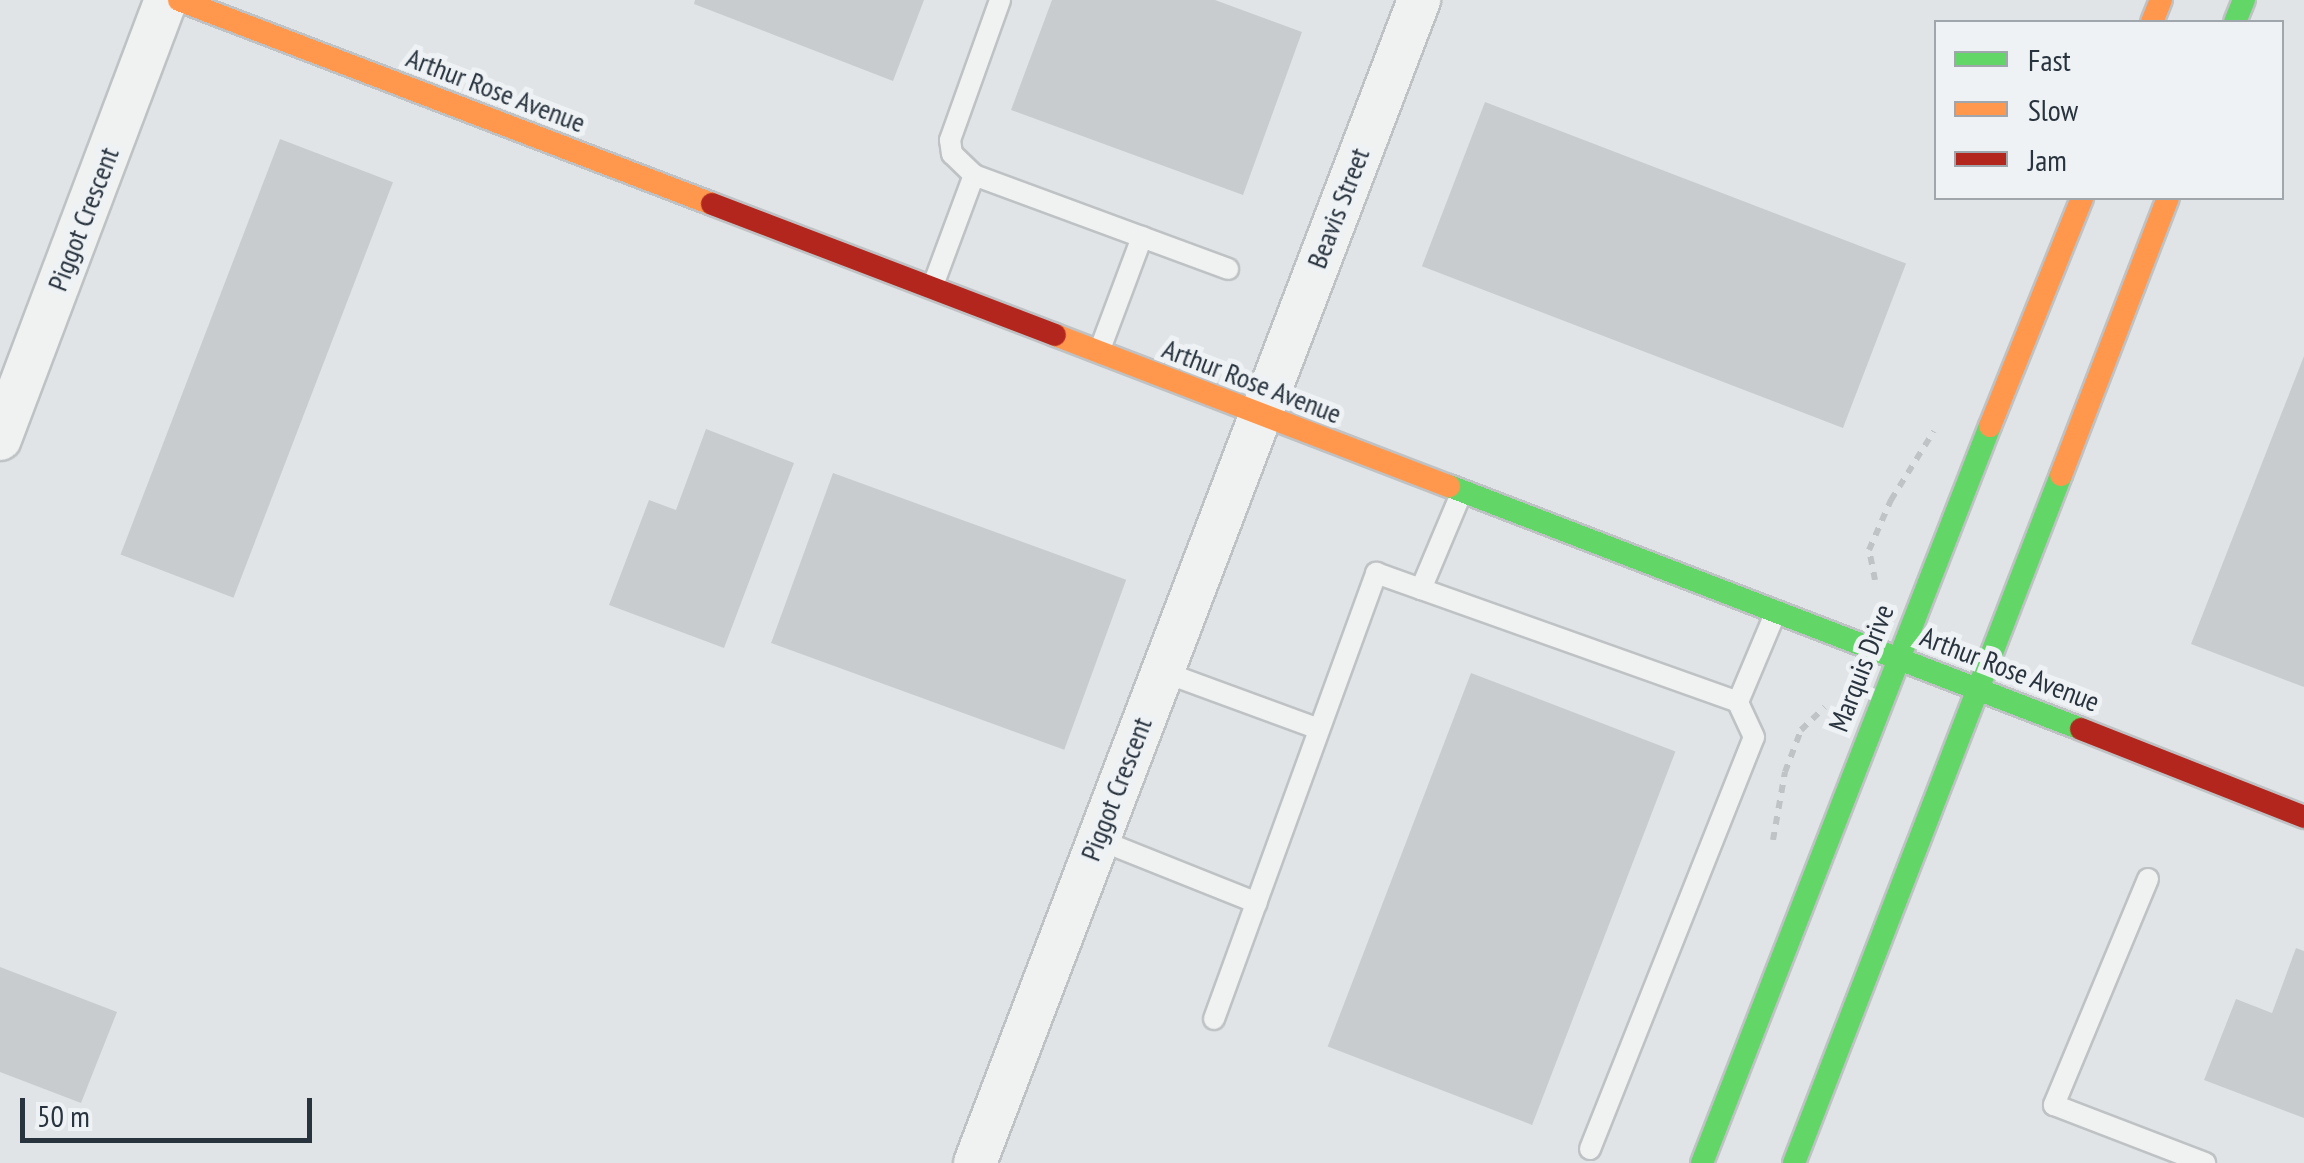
<!DOCTYPE html>
<html>
<head>
<meta charset="utf-8">
<style>
  body { margin:0 }
  #map { position:relative; width:2304px; height:1163px; overflow:hidden; background:#e1e4e6; font-family:"PT Sans Narrow",sans-serif }
  div>[style] { position:absolute }
  [style*='--x'] { left:calc(var(--x)*1px); top:calc(var(--y)*1px); width:calc(var(--w)*1px); rotate:calc(var(--a)*1deg) }
  .building>* { inset:0; background:#c9ccce; transform-origin:0 0 }
  .path>* { height:6px; margin-top:-3px; transform-origin:0; background:repeating-linear-gradient(90deg,#bfc3c6 0 8px,transparent 0 16px) }
  .roads { filter:drop-shadow(2px 0 #bfc2c4) drop-shadow(-2px 0 #bfc2c4) drop-shadow(0 2px #bfc2c4) drop-shadow(0 -2px #bfc2c4) }
  .lane>* { height:20px; margin:-10px; padding:0 10px; transform-origin:10px; border-radius:10px; background:#f0f2f2 }
  .street>* { height:42px; margin:-21px; padding:0 21px; transform-origin:21px; border-radius:21px; background:#f0f2f2 }
  .fast>* { height:22px; margin:-11px; padding:0 11px; transform-origin:11px; border-radius:11px; background:#63d668 }
  .slow>* { height:22px; margin:-11px; padding:0 11px; transform-origin:11px; border-radius:11px; background:#ff974d }
  .jam>* { height:22px; margin:-11px; padding:0 11px; transform-origin:11px; border-radius:11px; background:#b3261e }
  span { translate:-50% -50%; white-space:nowrap; text-align:center; line-height:1.15; -webkit-text-stroke:10px #eef2f5; paint-order:stroke }
  .street-label { font-size:28px; color:#28333e }
  .legend { position:absolute; left:1934px; top:20px; width:350px; height:180px; box-sizing:border-box; background:#eef2f5; border:2px solid #9fa6ac; margin:0; padding:12px 18px; list-style:none; font-size:30px; color:#28333e }
  .legend li { display:flex; align-items:center; gap:20px; height:50px }
  .legend b { width:50px; border:2px solid #9fa6ac }
  .scale { position:absolute; left:20px; top:1098px; width:292px; height:45px; box-sizing:border-box; border:5px solid #28333e; border-top:0; padding-left:12px; font-size:30px; line-height:35px; white-space:nowrap; color:#28333e; -webkit-text-stroke:8px #eef2f5; paint-order:stroke }
</style>
</head>
<body>
<div id="map">
  <div class="building">
    <div style="clip-path:polygon(695px 0,924px 0,893px 81px,694px 4px)"></div>
    <div style="clip-path:polygon(1052px 0,1215px 0,1302px 32px,1243px 195px,1011px 110px)"></div>
    <div style="left:1485px;top:102px;width:451px;height:176px;rotate:21deg"></div>
    <div style="left:280px;top:139px;width:121px;height:445px;rotate:21deg"></div>
    <div style="clip-path:polygon(2304px 356px,2304px 687px,2191px 644px)"></div>
    <div style="clip-path:polygon(706px 429px,794px 463px,724px 648px,609px 605px,649px 500px,676px 510px)"></div>
    <div style="left:833px;top:473px;width:312px;height:181px;rotate:20deg"></div>
    <div style="left:1471px;top:673px;width:219px;height:400px;rotate:21deg"></div>
    <div style="clip-path:polygon(2296px 948px,2304px 951px,2304px 1118px,2204px 1080px,2236px 999px,2272px 1013px)"></div>
    <div style="clip-path:polygon(0 967px,117px 1012px,81px 1103px,0 1072px)"></div>
  </div>
  <div class="path">
    <div style="--x:1875;--y:580;--w:31;--a:-101"></div>
    <div style="--x:1869;--y:550;--w:55;--a:-66.3"></div>
    <div style="--x:1891;--y:500;--w:81;--a:-58.1"></div>
    <div style="--x:1773;--y:840;--w:69;--a:-80"></div>
    <div style="--x:1785;--y:772;--w:45;--a:-69.1"></div>
    <div style="--x:1801;--y:730;--w:33;--a:-44"></div>
  </div>
  <div class="roads">
    <div class="lane">
      <div style="--x:974;--y:175;--w:30;--a:-136"></div>
      <div style="--x:952;--y:154;--w:14;--a:-98"></div>
      <div style="--x:950;--y:140;--w:149;--a:-70.3"></div>
      <div style="--x:932;--y:288;--w:121;--a:-69.6"></div>
      <div style="--x:974;--y:175;--w:271;--a:20.3"></div>
      <div style="--x:1099;--y:352;--w:123;--a:-69.5"></div>
      <div style="--x:1421;--y:589;--w:337;--a:19.6"></div>
      <div style="--x:1161;--y:671;--w:168;--a:20.2"></div>
      <div style="--x:1097;--y:839;--w:172;--a:21.8"></div>
      <div style="--x:2148;--y:879;--w:245;--a:112.6"></div>
      <div style="--x:2054;--y:1105;--w:162;--a:21"></div>
      <div style="--x:1214;--y:1019;--w:475;--a:-70"></div>
      <div style="--x:1376;--y:573;--w:48;--a:19.6"></div>
      <div style="--x:1421;--y:589;--w:103;--a:-67.2"></div>
      <div style="--x:1590;--y:1149;--w:443;--a:-68.3"></div>
      <div style="--x:1754;--y:737;--w:38;--a:-115"></div>
      <div style="--x:1738;--y:702;--w:95;--a:-67.2"></div>
    </div>
    <div class="street">
      <div style="--x:0;--y:439;--w:469;--a:-69.3"></div>
      <div style="--x:975;--y:1163;--w:1245;--a:-69.1"></div>
    </div>
    <div class="fast">
      <div style="--x:2235;--y:22;--w:24;--a:-68"></div>
      <div style="--x:1449;--y:486;--w:677;--a:21.03"></div>
      <div style="--x:1702;--y:1163;--w:791;--a:-68.66"></div>
      <div style="--x:1794;--y:1163;--w:738;--a:-68.79"></div>
    </div>
    <div class="slow">
      <div style="--x:179;--y:0;--w:571;--a:20.94"></div>
      <div style="--x:2152;--y:22;--w:24;--a:-68"></div>
      <div style="--x:1055;--y:335;--w:422;--a:21"></div>
      <div style="--x:1990;--y:426;--w:246;--a:-68"></div>
      <div style="--x:2061;--y:475;--w:297;--a:-68.9"></div>
    </div>
    <div class="jam">
      <div style="--x:712;--y:204;--w:367;--a:20.9"></div>
      <div style="--x:2081;--y:729;--w:240;--a:21.5"></div>
    </div>
  </div>
  <div class="street-label">
    <span style="left:496px;top:90px;rotate:21deg">Arthur Rose Avenue</span>
    <span style="left:1338px;top:208px;rotate:-69deg">Beavis Street</span>
    <span style="left:83px;top:219px;rotate:-69deg">Piggot Crescent</span>
    <span style="left:1252px;top:381px;rotate:21deg">Arthur Rose Avenue</span>
    <span style="left:1861px;top:668px;rotate:-69deg">Marquis Drive</span>
    <span style="left:2010px;top:669px;rotate:21deg">Arthur Rose Avenue</span>
    <span style="left:1116px;top:789px;rotate:-69deg">Piggot Crescent</span>
  </div>
  <ul class="legend">
  <li><b style="height:12px;background:#63d668"></b>Fast</li>
  <li><b style="height:12px;background:#ff974d"></b>Slow</li>
  <li><b style="height:12px;background:#b3261e"></b>Jam</li>
  </ul>
  <div class="scale">50 m</div>
</div>
</body>
</html>
